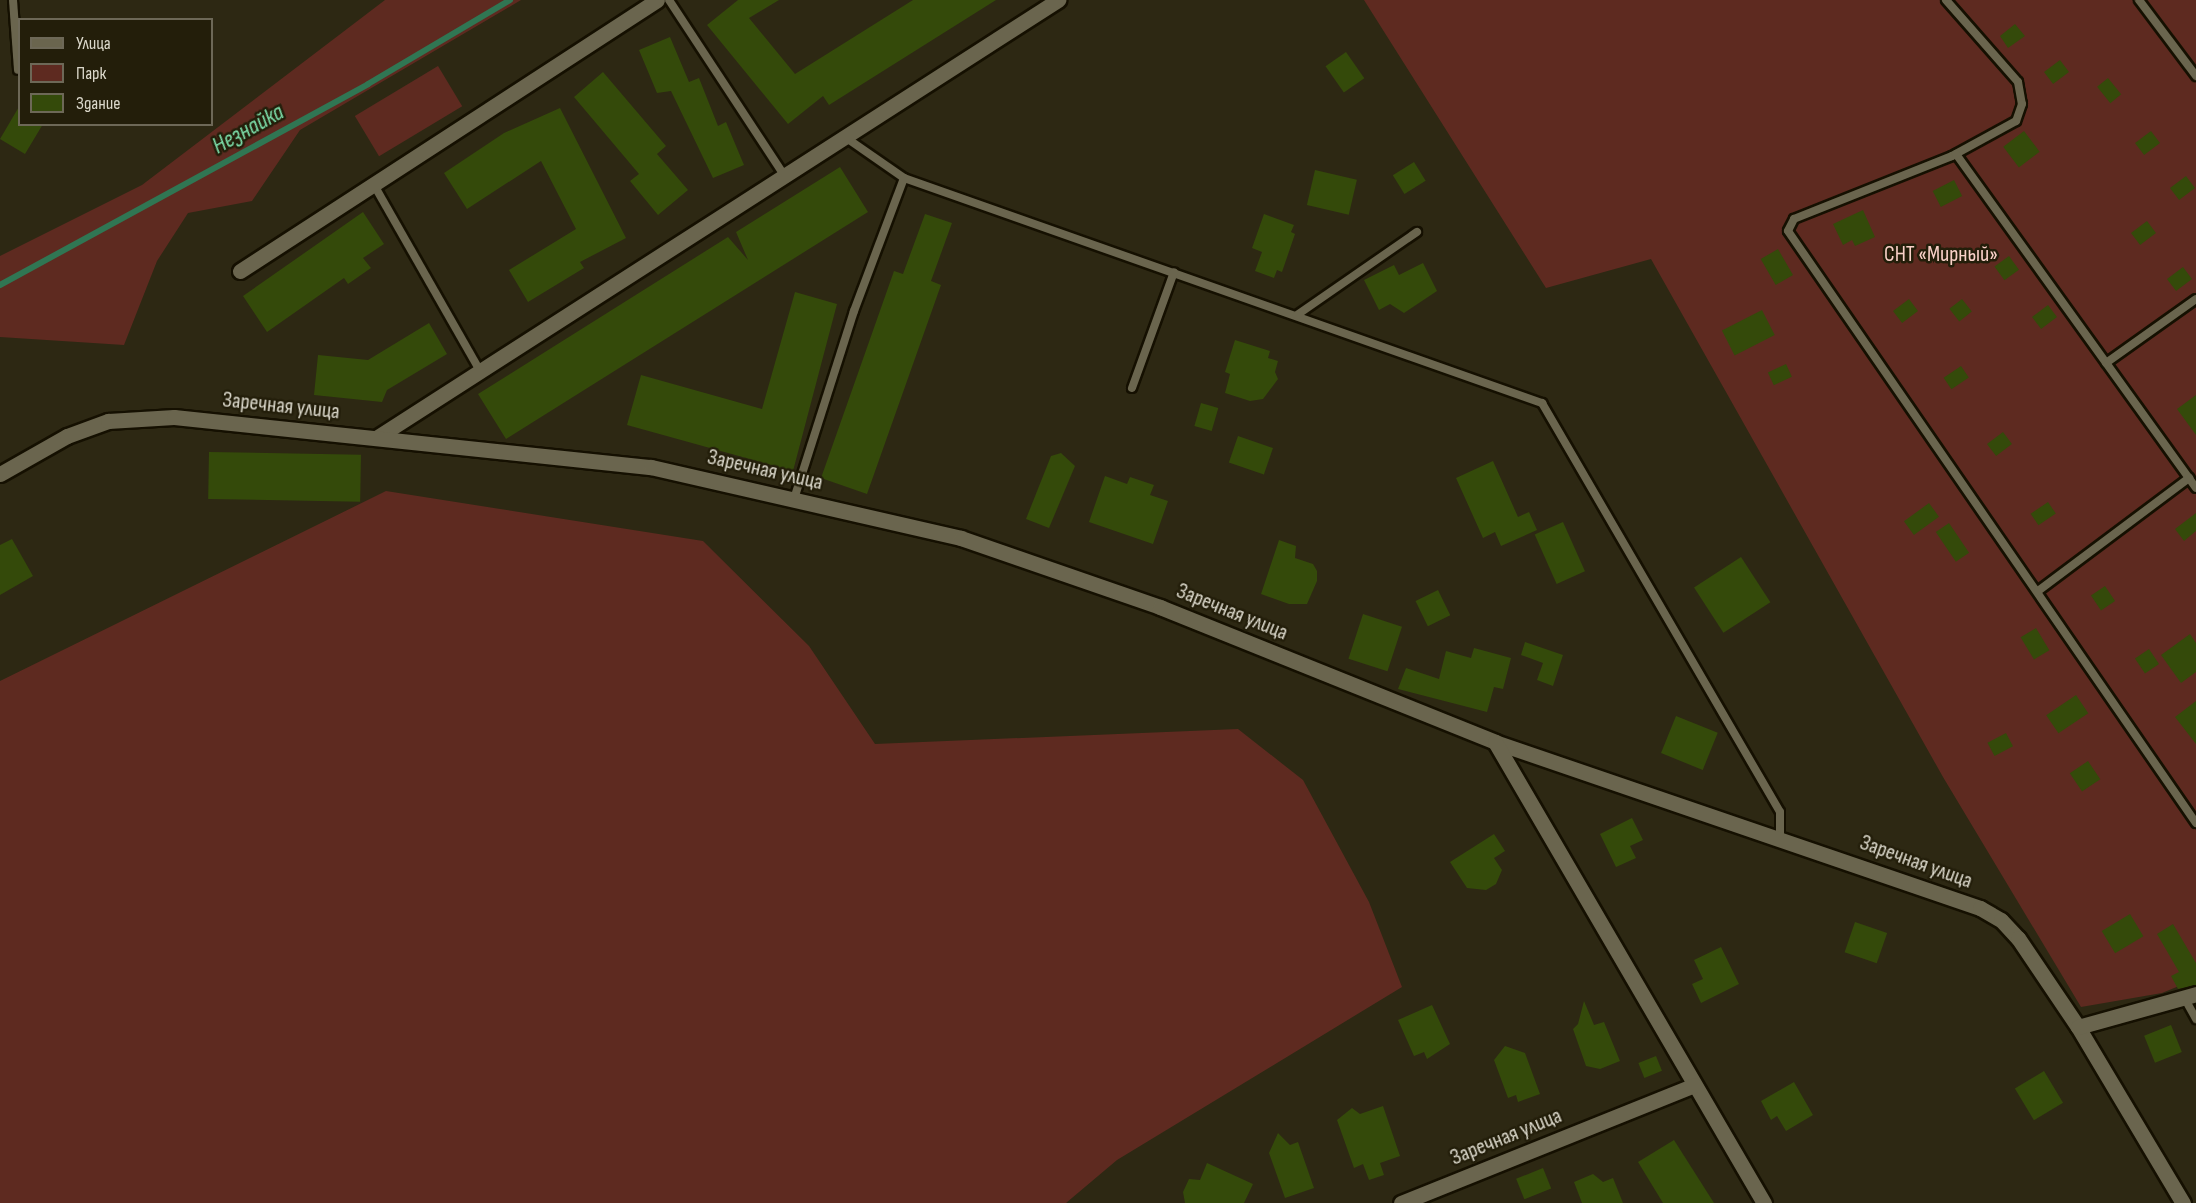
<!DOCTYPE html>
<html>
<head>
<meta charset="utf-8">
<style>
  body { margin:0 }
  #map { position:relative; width:2196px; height:1203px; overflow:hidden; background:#2d2813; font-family:"Sofia Sans Condensed",sans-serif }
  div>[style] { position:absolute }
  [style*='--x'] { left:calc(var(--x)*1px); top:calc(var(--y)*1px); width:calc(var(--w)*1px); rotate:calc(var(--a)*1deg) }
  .green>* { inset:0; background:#5e2a20; transform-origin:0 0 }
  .stream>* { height:6px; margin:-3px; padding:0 3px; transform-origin:3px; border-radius:3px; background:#307653 }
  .building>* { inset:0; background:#344a0a; transform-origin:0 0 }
  .roads { filter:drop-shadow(2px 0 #151001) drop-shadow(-2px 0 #151001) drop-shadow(0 2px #151001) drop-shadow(0 -2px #151001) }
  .service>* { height:8px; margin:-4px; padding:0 4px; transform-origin:4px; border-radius:4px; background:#6a654e }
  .minor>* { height:15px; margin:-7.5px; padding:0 7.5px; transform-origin:7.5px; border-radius:7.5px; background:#6a654e }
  span { translate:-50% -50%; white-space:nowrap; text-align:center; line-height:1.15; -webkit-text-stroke:5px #231e0a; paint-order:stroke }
  .park-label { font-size:22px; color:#fad1c8 }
  .street-label { font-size:22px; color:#dbd8cb }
  .water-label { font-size:24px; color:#7ee1ac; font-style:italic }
  .legend { position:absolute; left:18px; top:18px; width:195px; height:108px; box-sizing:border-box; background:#231e0a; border:2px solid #6d6857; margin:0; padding:8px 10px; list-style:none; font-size:18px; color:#dbd8cb }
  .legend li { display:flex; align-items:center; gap:12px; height:30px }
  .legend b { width:30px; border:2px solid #6d6857 }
</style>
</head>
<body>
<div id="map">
  <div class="green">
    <div style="clip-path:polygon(385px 0,521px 0,300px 130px,252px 201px,188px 213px,157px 261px,124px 345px,0 337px,0 256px,142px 185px)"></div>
    <div style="clip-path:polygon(1364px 0,2196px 0,2196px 979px,2162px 993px,2081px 1007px,1943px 777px,1651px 259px,1546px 288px)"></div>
    <div style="left:438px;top:66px;width:47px;height:97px;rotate:59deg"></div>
    <div style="clip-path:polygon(386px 491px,703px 541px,809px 646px,875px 744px,1238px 729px,1303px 780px,1369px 902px,1402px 987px,1117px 1160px,1066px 1203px,0 1203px,0 681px)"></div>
  </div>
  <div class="stream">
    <div style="--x:0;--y:285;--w:419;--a:-28.6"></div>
    <div style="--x:368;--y:84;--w:165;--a:-30.6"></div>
  </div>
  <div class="building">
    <div style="clip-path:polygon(738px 0,779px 0,749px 18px,795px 74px,913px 0,996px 0,829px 105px,823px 96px,788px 124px,707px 25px)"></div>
    <div style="clip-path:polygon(2015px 24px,2025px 36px,2008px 48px,2000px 36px)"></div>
    <div style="clip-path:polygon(670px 37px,689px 82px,699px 78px,718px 126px,726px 122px,744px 165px,713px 178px,671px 91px,657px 93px,639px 50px)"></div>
    <div style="left:1346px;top:52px;width:32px;height:25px;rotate:55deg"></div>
    <div style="left:2060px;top:60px;width:15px;height:20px;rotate:53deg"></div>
    <div style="clip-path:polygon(603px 72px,666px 146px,657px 154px,688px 190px,658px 215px,630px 181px,639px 174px,574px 97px)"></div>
    <div style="left:2108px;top:78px;width:21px;height:14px;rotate:51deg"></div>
    <div style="clip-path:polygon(20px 105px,20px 124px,43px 124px,25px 154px,0 139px)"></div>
    <div style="clip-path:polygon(560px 108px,626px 238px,580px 262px,584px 268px,528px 302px,509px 270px,576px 229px,541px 161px,467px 209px,444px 173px,504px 133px)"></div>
    <div style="left:2024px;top:131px;width:26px;height:26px;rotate:53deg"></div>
    <div style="left:2151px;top:131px;width:15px;height:20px;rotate:53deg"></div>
    <div style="left:1414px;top:162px;width:22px;height:25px;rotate:58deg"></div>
    <div style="clip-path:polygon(840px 167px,868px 212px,506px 439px,478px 394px,728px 237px,748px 260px,736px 232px)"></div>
    <div style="left:1315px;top:170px;width:43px;height:36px;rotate:13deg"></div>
    <div style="left:2186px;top:176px;width:15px;height:20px;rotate:53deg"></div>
    <div style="left:1954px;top:180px;width:18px;height:24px;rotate:63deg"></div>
    <div style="clip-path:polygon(1863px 210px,1875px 237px,1855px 246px,1852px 240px,1843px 245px,1833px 224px)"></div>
    <div style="clip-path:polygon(363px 212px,384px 244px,363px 258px,371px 268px,348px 284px,344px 278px,267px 332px,243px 296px)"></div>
    <div style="clip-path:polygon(925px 214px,952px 223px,931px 281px,941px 285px,867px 494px,821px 478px,894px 271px,903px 274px)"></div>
    <div style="clip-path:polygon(1264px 214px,1294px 225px,1291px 232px,1295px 234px,1282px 272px,1277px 270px,1274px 278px,1255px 271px,1262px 252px,1252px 248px)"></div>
    <div style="left:2147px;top:221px;width:15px;height:20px;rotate:53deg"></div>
    <div style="left:1778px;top:249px;width:30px;height:20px;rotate:60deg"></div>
    <div style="left:2009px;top:256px;width:17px;height:18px;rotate:54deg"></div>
    <div style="clip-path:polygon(1423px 263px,1437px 291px,1404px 313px,1390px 304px,1379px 310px,1364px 280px,1394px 265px,1399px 275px)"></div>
    <div style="left:2183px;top:267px;width:15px;height:20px;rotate:53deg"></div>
    <div style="clip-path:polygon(795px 292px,837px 304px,793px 471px,627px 425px,641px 375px,762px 409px)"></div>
    <div style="left:1909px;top:299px;width:15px;height:20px;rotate:53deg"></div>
    <div style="left:1962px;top:299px;width:16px;height:16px;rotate:52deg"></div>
    <div style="left:2048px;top:305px;width:15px;height:20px;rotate:53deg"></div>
    <div style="left:1762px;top:310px;width:28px;height:45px;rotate:63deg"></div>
    <div style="clip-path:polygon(429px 323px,447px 354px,387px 390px,382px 402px,314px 395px,318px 355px,368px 360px)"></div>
    <div style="clip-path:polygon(1235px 340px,1270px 351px,1268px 358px,1278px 361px,1275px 372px,1278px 379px,1263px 399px,1250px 401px,1225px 393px,1230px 374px,1225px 372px)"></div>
    <div style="left:1786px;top:364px;width:14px;height:20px;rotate:65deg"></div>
    <div style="left:1961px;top:366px;width:14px;height:21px;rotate:56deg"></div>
    <div style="clip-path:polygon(2196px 395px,2196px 435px,2177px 409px)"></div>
    <div style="left:1201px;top:403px;width:18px;height:24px;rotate:16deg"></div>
    <div style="left:2003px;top:432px;width:15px;height:20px;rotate:53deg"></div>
    <div style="left:1238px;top:436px;width:37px;height:28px;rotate:19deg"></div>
    <div style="left:209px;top:452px;width:152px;height:47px;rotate:1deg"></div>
    <div style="clip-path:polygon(1061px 453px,1075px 466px,1049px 528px,1026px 519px,1051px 456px)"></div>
    <div style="clip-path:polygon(1493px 461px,1518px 517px,1529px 512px,1537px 530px,1501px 546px,1495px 532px,1483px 538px,1456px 478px)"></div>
    <div style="clip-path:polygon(1105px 476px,1127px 484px,1130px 477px,1154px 485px,1150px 495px,1168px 501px,1153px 544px,1089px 522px)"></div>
    <div style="left:2048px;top:502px;width:14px;height:21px;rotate:56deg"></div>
    <div style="left:1929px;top:503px;width:17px;height:31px;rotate:54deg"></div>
    <div style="clip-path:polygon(2196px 513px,2196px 531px,2184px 541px,2175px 529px)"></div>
    <div style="left:1563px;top:522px;width:54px;height:31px;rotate:66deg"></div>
    <div style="left:1949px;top:523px;width:36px;height:16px;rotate:56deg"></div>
    <div style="clip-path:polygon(12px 539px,33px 576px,0 595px,0 545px)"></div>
    <div style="clip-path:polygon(1279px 540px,1296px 546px,1295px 558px,1313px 564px,1317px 571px,1317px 581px,1307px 604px,1289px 604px,1261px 594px)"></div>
    <div style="left:1741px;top:557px;width:54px;height:56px;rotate:57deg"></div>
    <div style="left:2105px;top:586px;width:18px;height:17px;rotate:56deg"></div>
    <div style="left:1438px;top:590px;width:28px;height:25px;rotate:64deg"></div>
    <div style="left:1363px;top:614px;width:41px;height:47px;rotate:18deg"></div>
    <div style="left:2036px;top:628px;width:26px;height:18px;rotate:59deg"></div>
    <div style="clip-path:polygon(2190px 634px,2196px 643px,2196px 672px,2181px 683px,2161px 655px)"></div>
    <div style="clip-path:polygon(1525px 642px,1563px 655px,1553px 686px,1537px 680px,1543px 663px,1521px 655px)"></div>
    <div style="clip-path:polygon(1474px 648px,1511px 658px,1503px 689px,1494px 687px,1487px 712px,1398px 689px,1406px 668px,1439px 679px,1446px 651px,1471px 658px)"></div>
    <div style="left:2149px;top:649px;width:18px;height:17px;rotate:56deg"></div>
    <div style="left:2076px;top:695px;width:22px;height:36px;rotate:56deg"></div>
    <div style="clip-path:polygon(2196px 701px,2196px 744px,2175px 717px)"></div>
    <div style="left:1676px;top:716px;width:45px;height:40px;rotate:22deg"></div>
    <div style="left:2006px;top:733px;width:15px;height:21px;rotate:62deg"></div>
    <div style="left:2088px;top:761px;width:22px;height:22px;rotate:56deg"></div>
    <div style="clip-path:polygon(1632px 818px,1643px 840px,1630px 846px,1636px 858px,1616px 867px,1600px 834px)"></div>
    <div style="clip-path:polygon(1494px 834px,1505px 851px,1494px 858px,1502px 870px,1496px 884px,1486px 890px,1467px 888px,1450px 862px)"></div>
    <div style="left:2130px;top:914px;width:26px;height:33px;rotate:59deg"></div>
    <div style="left:1855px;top:922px;width:34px;height:32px;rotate:19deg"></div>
    <div style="clip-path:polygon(2173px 924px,2196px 963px,2196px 985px,2178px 989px,2171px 976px,2179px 972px,2157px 934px)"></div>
    <div style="clip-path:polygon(1721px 947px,1739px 984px,1701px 1003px,1692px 984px,1703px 979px,1694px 960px)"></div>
    <div style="clip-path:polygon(1584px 1001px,1594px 1025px,1604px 1022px,1620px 1061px,1600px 1069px,1586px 1066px,1573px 1029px,1578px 1024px)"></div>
    <div style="clip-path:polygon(1432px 1005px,1450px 1044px,1427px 1059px,1424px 1052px,1414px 1056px,1398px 1020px)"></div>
    <div style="left:2171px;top:1025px;width:29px;height:29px;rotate:68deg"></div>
    <div style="clip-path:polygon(1505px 1046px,1525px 1053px,1540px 1094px,1518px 1102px,1516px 1095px,1508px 1098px,1494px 1060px)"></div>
    <div style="left:1656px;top:1056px;width:16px;height:19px;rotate:68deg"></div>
    <div style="left:2044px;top:1071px;width:37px;height:34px;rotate:59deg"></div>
    <div style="clip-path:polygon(1794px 1082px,1813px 1115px,1786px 1131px,1777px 1116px,1771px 1120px,1761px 1101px)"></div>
    <div style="clip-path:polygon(1383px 1106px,1400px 1156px,1380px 1163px,1384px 1175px,1369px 1180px,1363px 1164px,1354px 1168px,1337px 1120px,1352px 1108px,1360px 1114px)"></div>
    <div style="clip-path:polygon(1278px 1133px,1290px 1145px,1298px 1142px,1314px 1188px,1285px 1198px,1269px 1153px)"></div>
    <div style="clip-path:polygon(1674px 1140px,1714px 1203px,1663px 1203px,1638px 1162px)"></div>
    <div style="clip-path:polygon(1207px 1163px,1253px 1184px,1244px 1203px,1185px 1203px,1183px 1192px,1189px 1179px,1200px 1180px)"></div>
    <div style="left:1543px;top:1168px;width:22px;height:29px;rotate:68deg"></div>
    <div style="clip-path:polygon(1593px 1174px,1603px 1182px,1613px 1178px,1623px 1203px,1582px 1203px,1574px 1182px)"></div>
  </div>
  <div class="roads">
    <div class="service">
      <div style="--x:13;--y:0;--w:70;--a:85.9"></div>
      <div style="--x:669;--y:0;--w:209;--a:56.7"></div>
      <div style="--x:1946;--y:0;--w:109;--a:48.7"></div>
      <div style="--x:2018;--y:82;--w:22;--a:80"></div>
      <div style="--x:2022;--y:104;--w:18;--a:109"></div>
      <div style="--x:2016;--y:121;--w:73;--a:151.3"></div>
      <div style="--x:1952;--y:156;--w:170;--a:158.3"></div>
      <div style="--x:1794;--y:219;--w:13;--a:117"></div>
      <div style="--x:1788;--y:231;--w:719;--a:55.43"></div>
      <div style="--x:2139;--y:0;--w:95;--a:53.1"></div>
      <div style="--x:845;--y:137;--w:72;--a:34.8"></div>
      <div style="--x:904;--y:178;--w:677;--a:19.43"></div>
      <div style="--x:1542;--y:403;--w:473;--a:59.8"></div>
      <div style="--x:1780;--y:812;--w:25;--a:90"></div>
      <div style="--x:1956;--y:154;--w:411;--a:54.3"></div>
      <div style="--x:374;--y:185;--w:212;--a:60.3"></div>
      <div style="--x:1297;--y:315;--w:146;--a:-34.7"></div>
      <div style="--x:2106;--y:363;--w:110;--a:-35.4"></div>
      <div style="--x:1132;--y:388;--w:123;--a:-70.1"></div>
      <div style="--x:794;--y:499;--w:197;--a:-72.3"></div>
      <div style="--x:854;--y:311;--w:142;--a:-69.4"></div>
      <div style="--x:2038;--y:591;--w:189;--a:-36.8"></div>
      <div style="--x:2185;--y:999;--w:23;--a:61"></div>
    </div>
    <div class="minor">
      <div style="--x:240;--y:271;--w:497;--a:-33"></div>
      <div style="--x:376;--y:438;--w:811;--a:-32.71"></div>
      <div style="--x:0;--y:474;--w:77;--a:-29.6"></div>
      <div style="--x:67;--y:436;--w:44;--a:-20.1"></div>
      <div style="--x:108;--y:421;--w:66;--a:-3.5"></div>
      <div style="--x:174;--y:417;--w:480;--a:6"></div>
      <div style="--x:651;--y:467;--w:318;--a:12.9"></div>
      <div style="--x:961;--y:538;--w:211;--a:19.1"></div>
      <div style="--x:1160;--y:607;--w:361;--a:21.9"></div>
      <div style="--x:1495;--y:742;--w:513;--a:18.89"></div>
      <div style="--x:1980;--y:908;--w:24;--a:30"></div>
      <div style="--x:2001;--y:920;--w:25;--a:47"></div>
      <div style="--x:2018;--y:938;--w:107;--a:56"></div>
      <div style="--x:2078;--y:1027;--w:205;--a:59.2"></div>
      <div style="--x:1495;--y:742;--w:534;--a:59.74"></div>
      <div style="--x:2078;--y:1027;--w:123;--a:-15.6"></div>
      <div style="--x:1401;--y:1203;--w:316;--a:-21.9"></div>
    </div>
  </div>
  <div class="park-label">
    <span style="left:1941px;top:255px">СНТ «Мирный»</span>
  </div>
  <div class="street-label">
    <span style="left:281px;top:406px;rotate:6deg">Заречная улица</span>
    <span style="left:765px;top:470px;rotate:13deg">Заречная улица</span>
    <span style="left:1232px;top:612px;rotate:22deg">Заречная улица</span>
    <span style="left:1916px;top:862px;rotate:20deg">Заречная улица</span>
    <span style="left:1506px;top:1137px;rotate:-22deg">Заречная улица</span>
  </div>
  <div class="water-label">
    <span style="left:248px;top:129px;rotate:-29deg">Незнайка</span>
  </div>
  <ul class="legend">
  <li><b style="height:8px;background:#6a654e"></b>Улица</li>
  <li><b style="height:16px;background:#5e2a20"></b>Парк</li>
  <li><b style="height:16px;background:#344a0a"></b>Здание</li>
  </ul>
</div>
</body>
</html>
